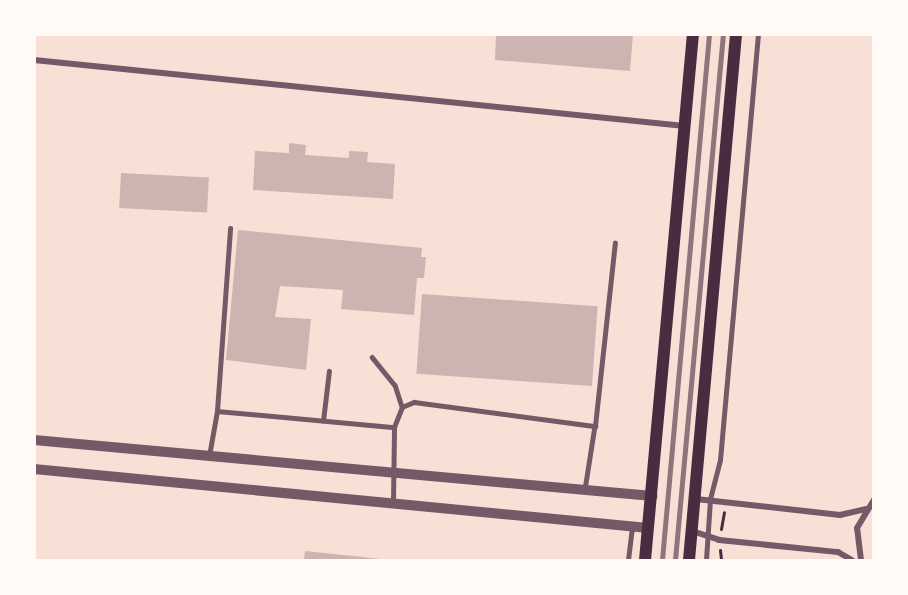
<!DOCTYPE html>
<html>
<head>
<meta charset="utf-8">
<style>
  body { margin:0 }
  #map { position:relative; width:908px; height:595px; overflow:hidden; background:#f7e1d7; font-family:Ubuntu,sans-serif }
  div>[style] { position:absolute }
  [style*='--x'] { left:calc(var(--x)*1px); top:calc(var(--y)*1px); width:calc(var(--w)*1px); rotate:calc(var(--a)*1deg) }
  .building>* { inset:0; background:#ccb4b1; transform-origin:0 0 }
  .path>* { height:3px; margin:-1.5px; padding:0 1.5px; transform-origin:1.5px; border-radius:1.5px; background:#4a2c40 }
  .service>* { height:4.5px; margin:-2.25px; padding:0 2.25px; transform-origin:2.25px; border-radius:2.25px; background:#755966 }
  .minor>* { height:6px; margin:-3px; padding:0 3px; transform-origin:3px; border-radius:3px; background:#755966 }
  .tertiary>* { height:10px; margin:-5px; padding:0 5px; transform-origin:5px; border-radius:5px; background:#755966 }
  .secondary>* { height:12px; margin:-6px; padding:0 6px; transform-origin:6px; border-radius:6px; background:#4a2c40 }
  .rail>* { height:4.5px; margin:-2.25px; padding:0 2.25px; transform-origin:2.25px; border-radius:2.25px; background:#8f747c }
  span { translate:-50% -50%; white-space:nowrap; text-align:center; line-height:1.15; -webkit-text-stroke:6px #fffaf5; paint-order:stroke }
  .frame { position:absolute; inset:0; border:36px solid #fffaf5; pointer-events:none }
</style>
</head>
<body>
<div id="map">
  <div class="building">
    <div style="clip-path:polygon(496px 34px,633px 34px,630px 71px,495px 60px)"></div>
    <div style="clip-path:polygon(289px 143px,306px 145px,305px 155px,349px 158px,349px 151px,368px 152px,367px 162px,395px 164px,393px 199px,253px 190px,255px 151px,289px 153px)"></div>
    <div style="left:121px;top:173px;width:88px;height:35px;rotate:3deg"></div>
    <div style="clip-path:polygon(238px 230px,422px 248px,421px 257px,426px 257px,424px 278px,417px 278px,414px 315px,341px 309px,343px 290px,280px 286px,275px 317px,311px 319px,306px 370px,226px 360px)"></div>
    <div style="left:422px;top:294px;width:176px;height:80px;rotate:4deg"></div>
    <div style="clip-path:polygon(305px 551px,381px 559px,381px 560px,304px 560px)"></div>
  </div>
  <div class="path">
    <div style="--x:721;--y:529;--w:17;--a:-80"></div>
    <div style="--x:720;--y:550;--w:10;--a:84"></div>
  </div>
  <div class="service">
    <div style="--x:372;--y:357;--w:36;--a:51"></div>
    <div style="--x:395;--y:385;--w:23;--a:72"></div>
    <div style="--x:217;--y:411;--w:183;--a:-85.9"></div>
    <div style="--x:323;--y:421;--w:50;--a:-83.2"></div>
    <div style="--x:595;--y:426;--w:184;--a:-83.8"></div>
    <div style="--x:209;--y:456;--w:46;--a:-79.9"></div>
    <div style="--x:217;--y:411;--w:178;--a:5.2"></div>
    <div style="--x:393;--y:502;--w:75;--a:-89.2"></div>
    <div style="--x:394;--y:427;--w:22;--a:-68"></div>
    <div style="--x:402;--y:407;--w:13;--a:-23"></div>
    <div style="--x:414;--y:402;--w:183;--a:7.6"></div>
    <div style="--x:595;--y:426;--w:65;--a:98.9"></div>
    <div style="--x:628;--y:560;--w:33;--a:-83"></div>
    <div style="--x:706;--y:560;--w:61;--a:-86.2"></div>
    <div style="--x:710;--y:499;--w:40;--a:-75.6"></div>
    <div style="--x:720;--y:460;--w:428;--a:-84.9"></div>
  </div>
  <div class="minor">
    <div style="--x:34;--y:60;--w:654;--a:5.79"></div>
    <div style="--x:696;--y:499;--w:145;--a:6.3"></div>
    <div style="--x:840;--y:515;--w:26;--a:-13"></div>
    <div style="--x:692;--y:531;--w:28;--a:18"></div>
    <div style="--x:719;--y:540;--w:120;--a:5.8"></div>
    <div style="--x:838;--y:552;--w:16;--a:30"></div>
    <div style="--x:861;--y:560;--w:32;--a:-97"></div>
    <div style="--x:857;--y:528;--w:33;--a:-59"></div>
  </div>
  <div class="tertiary">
    <div style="--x:34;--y:440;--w:621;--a:5.18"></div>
    <div style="--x:34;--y:469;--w:617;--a:5.49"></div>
  </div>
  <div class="secondary">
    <div style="--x:645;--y:560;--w:528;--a:-84.79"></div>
    <div style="--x:689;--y:560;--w:528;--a:-84.89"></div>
  </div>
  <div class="rail">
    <div style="--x:662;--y:560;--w:528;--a:-84.89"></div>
    <div style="--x:675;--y:560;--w:528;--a:-84.79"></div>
  </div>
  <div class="frame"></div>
</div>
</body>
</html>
